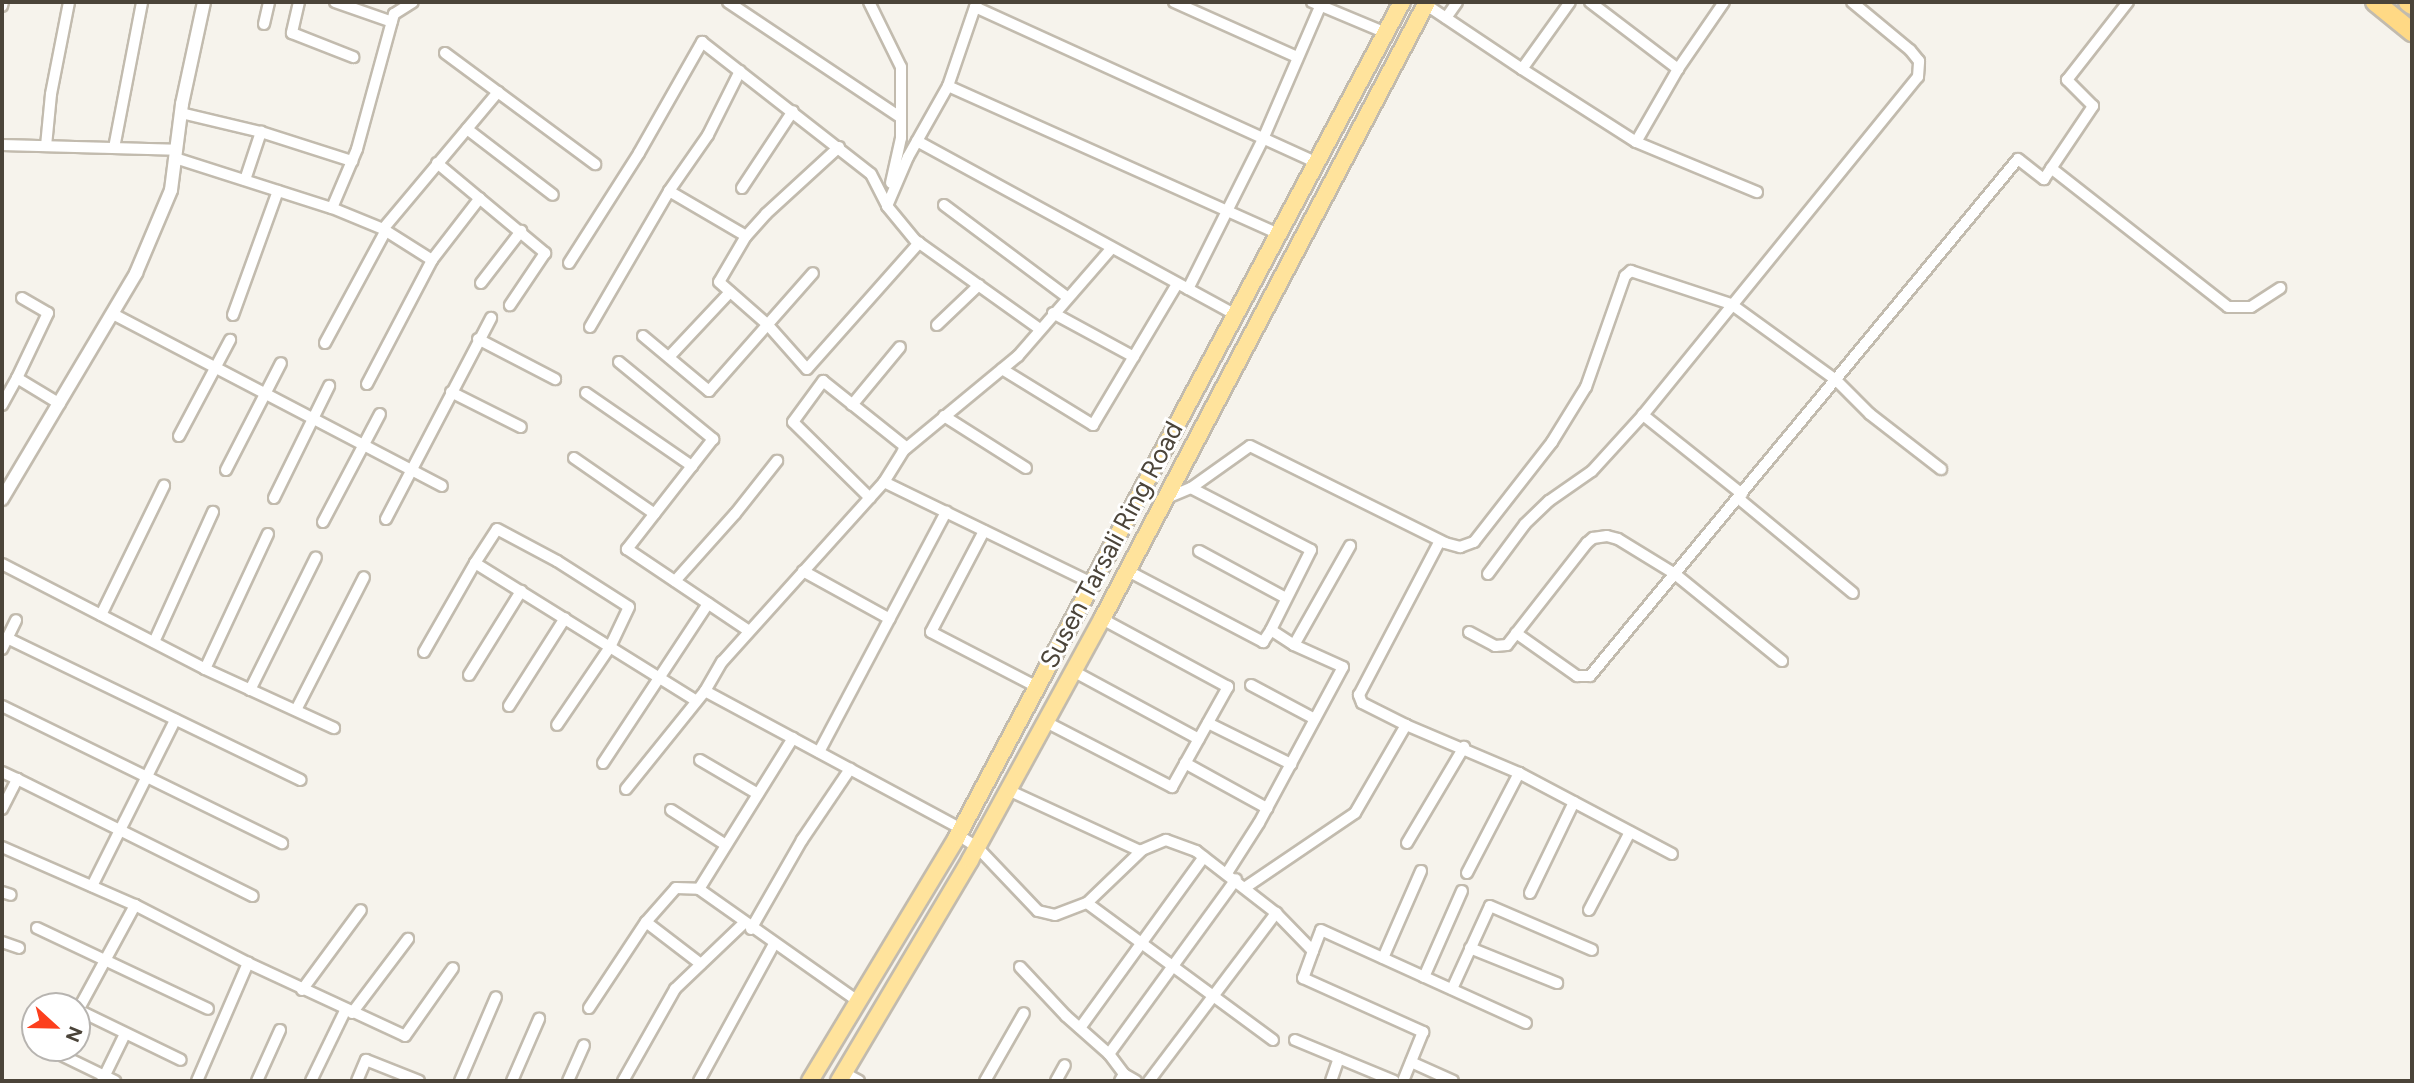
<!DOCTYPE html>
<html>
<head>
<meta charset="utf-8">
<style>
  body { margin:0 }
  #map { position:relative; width:2414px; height:1083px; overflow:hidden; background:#f6f3ec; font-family:Figtree,sans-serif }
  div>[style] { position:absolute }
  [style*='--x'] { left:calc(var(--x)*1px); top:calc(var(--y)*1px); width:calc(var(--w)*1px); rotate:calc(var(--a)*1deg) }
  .roads { filter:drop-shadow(2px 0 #c2bbae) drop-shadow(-2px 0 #c2bbae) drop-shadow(0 2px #c2bbae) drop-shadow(0 -2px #c2bbae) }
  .minor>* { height:10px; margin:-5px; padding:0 5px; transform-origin:5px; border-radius:5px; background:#fff }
  .tertiary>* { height:12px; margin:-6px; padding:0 6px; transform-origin:6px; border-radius:6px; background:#fff }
  .primary>* { height:16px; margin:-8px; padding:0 8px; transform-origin:8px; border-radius:8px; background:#ffe39c }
  .trunk>* { height:18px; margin:-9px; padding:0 9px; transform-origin:9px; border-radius:9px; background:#ffd985 }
  span { translate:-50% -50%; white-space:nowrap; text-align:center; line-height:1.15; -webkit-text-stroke:6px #fff; paint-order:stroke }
  .street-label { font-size:26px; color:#4b4439 }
  .frame { position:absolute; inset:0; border:4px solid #4b4439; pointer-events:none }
  .north { position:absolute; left:21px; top:992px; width:70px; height:70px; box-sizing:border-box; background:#fff; border:2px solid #b7b4b0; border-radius:50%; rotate:112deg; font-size:19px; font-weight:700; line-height:28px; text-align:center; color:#4b4439 }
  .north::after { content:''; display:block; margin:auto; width:24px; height:32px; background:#fc3f1d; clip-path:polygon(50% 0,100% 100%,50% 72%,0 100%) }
</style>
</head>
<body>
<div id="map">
  <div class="roads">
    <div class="minor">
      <div style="--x:299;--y:2;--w:32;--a:103"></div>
      <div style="--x:292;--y:33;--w:66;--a:21.5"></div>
      <div style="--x:335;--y:2;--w:60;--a:19.3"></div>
      <div style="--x:728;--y:2;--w:208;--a:33.8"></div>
      <div style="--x:869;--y:2;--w:72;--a:63.8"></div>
      <div style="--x:901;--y:67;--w:71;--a:90"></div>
      <div style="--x:901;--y:138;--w:46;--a:102.5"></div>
      <div style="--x:977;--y:2;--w:5;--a:112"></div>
      <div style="--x:975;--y:7;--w:376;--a:24.5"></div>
      <div style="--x:1174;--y:2;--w:135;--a:24.1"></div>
      <div style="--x:1312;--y:2;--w:80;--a:22.7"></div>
      <div style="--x:1422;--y:2;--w:120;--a:33.8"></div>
      <div style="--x:1522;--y:69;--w:82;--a:-54.4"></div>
      <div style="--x:1590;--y:2;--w:111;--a:37.3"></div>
      <div style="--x:2;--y:6;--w:4;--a:-76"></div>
      <div style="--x:1446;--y:18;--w:19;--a:-55"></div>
      <div style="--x:264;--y:24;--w:23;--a:-77"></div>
      <div style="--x:445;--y:53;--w:187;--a:36.5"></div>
      <div style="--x:1522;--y:69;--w:135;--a:32.6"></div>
      <div style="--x:1636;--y:142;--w:131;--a:22.5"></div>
      <div style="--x:740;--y:71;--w:72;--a:116.6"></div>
      <div style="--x:708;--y:135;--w:68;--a:124.9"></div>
      <div style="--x:669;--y:191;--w:89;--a:30.3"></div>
      <div style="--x:948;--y:86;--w:363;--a:24.1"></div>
      <div style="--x:181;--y:113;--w:82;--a:13.4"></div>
      <div style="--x:261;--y:132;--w:96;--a:17.7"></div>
      <div style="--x:467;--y:129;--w:108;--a:37.5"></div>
      <div style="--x:917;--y:141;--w:363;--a:28.6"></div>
      <div style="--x:1636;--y:142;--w:84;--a:-60.1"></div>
      <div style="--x:1678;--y:69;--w:81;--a:-55.5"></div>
      <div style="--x:2;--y:145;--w:174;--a:1.6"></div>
      <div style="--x:46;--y:146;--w:52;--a:-84.5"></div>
      <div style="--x:51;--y:94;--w:94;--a:-78.9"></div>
      <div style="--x:839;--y:147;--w:99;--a:137.5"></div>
      <div style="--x:766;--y:214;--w:30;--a:132"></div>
      <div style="--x:746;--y:236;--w:53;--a:120.4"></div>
      <div style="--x:719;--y:282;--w:64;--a:41.2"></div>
      <div style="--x:767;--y:324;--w:60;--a:48.4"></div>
      <div style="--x:807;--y:369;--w:169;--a:-48.4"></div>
      <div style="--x:114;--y:148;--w:149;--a:-79.1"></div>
      <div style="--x:175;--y:158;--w:165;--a:17.7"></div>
      <div style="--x:332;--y:208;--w:55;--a:22.4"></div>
      <div style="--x:383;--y:229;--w:58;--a:32.3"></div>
      <div style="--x:437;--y:163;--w:141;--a:39.8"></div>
      <div style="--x:545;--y:253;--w:63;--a:123.9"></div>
      <div style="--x:2051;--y:168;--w:225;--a:38.1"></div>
      <div style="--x:2228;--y:307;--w:23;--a:0"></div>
      <div style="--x:2251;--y:307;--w:35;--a:-33"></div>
      <div style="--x:245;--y:180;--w:51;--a:-71.6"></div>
      <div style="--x:742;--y:188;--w:92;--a:-56.5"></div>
      <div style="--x:944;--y:205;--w:154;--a:36.8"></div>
      <div style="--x:887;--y:206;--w:53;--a:-66.8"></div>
      <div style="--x:908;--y:157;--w:81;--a:-60.6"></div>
      <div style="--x:948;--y:86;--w:83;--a:-71.1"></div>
      <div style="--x:332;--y:208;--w:64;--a:-67"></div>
      <div style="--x:357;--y:149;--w:140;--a:-74.7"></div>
      <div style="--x:394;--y:14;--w:22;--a:-32"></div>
      <div style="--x:383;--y:229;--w:179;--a:-50"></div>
      <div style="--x:569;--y:263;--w:130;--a:-57.5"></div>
      <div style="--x:639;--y:153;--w:128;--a:-60.4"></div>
      <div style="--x:702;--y:42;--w:214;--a:38"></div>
      <div style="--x:871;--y:174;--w:36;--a:63"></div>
      <div style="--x:887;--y:206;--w:44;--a:50.5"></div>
      <div style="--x:915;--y:240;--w:153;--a:35.5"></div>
      <div style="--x:481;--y:283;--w:66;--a:-52.4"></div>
      <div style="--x:1188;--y:289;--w:168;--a:-63.4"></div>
      <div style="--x:1263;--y:139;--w:149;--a:-66.7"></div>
      <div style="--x:22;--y:298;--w:30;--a:30"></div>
      <div style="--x:48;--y:313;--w:72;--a:115.5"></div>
      <div style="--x:17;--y:378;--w:50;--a:31.2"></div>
      <div style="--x:1053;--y:313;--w:92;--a:28.5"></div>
      <div style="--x:113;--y:314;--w:371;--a:27.6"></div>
      <div style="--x:233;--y:315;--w:132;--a:-70.1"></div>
      <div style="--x:937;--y:325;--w:58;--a:-43.6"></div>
      <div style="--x:590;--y:327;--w:157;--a:-59.8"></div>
      <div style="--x:643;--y:336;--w:86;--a:39.8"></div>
      <div style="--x:709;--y:391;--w:157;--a:-48.6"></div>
      <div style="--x:478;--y:339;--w:87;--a:27.5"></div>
      <div style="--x:325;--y:343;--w:128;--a:-61.6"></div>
      <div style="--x:669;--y:357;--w:89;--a:-46.8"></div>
      <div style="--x:619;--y:362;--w:122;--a:39.3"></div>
      <div style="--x:713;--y:439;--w:140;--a:128"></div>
      <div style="--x:627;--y:549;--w:147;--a:33.9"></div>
      <div style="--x:1002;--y:369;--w:107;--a:31.6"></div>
      <div style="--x:1093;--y:425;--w:164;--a:-59.2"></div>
      <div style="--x:367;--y:384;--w:140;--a:-62.3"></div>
      <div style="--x:432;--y:260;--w:78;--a:-52.3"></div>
      <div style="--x:451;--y:392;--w:78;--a:26.6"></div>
      <div style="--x:586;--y:393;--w:129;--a:34.6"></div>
      <div style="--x:2;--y:405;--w:31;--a:-61"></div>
      <div style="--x:852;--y:405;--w:75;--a:-50.4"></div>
      <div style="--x:944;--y:416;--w:97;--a:32.4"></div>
      <div style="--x:179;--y:436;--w:109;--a:-62"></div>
      <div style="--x:574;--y:458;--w:98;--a:34.7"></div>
      <div style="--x:226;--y:470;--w:120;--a:-62.8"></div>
      <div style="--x:884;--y:482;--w:231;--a:25.9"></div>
      <div style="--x:1191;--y:488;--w:135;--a:27.3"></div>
      <div style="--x:1311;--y:550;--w:89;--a:116.6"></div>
      <div style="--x:1742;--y:494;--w:127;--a:-141.4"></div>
      <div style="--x:1643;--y:415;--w:436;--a:-50.9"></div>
      <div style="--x:1918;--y:77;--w:16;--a:-86"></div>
      <div style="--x:1919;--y:61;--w:14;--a:-129"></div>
      <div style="--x:1910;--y:50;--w:75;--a:-140.4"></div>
      <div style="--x:274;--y:498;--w:125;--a:-63.8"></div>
      <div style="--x:870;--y:498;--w:108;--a:-135.4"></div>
      <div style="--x:793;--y:422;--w:51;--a:-53.8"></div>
      <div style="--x:823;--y:381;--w:107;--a:38.6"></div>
      <div style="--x:1167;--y:498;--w:26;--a:-23"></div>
      <div style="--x:1191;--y:488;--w:72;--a:-35.4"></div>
      <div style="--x:1250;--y:446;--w:218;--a:26.4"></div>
      <div style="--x:1445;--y:543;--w:16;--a:15"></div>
      <div style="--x:1460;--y:547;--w:15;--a:-20"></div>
      <div style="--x:1474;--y:542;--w:127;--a:-52"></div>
      <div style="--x:1552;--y:442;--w:65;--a:-58.3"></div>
      <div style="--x:1586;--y:387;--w:118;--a:-70.6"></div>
      <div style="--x:1625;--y:276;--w:8;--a:-40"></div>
      <div style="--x:1631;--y:271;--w:105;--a:18.3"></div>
      <div style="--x:1731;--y:304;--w:130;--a:35.9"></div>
      <div style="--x:1836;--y:380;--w:48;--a:45"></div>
      <div style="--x:1870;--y:414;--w:90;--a:37.8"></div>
      <div style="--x:1738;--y:498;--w:149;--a:39.6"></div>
      <div style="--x:386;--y:519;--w:227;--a:-62.4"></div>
      <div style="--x:323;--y:522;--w:122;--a:-62.2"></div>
      <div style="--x:984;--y:531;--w:114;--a:117.7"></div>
      <div style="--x:931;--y:632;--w:119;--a:27.4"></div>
      <div style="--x:1199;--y:551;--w:99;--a:28.4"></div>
      <div style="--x:475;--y:563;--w:40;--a:-57.1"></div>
      <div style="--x:497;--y:529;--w:68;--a:28.1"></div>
      <div style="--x:557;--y:561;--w:85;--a:32.6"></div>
      <div style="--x:629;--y:607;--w:44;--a:115.4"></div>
      <div style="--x:610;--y:647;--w:94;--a:124.2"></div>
      <div style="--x:2;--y:564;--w:229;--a:27.3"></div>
      <div style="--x:205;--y:669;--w:142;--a:24.6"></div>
      <div style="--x:803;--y:571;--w:99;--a:28.9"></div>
      <div style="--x:1128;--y:571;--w:153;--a:27.7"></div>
      <div style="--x:1263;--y:642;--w:14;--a:-56"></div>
      <div style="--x:1271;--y:630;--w:27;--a:33"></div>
      <div style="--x:1488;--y:574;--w:62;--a:-53.5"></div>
      <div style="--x:1525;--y:524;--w:33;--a:-44"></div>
      <div style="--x:1549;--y:501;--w:52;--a:-34.9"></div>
      <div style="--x:1592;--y:471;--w:76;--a:-47.7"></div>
      <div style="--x:675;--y:581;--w:90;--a:-48.2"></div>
      <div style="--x:735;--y:514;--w:68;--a:-51.6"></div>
      <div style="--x:101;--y:615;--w:144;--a:-64"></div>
      <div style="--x:1469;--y:632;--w:30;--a:28"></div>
      <div style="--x:1495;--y:646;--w:12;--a:-5"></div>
      <div style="--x:1507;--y:645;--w:130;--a:-51.9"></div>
      <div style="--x:1587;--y:543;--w:8;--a:-40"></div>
      <div style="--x:1593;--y:538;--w:14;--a:-8"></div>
      <div style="--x:1607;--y:536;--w:11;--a:15"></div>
      <div style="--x:1618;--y:539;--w:67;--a:31.6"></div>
      <div style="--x:1675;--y:574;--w:138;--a:39.1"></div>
      <div style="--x:1516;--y:633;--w:75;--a:35.2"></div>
      <div style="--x:1577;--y:676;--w:13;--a:0"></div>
      <div style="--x:1590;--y:676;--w:671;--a:-50.38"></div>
      <div style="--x:2018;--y:159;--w:33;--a:38"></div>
      <div style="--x:2044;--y:179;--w:88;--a:-56.1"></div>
      <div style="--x:2093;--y:106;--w:37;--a:-135"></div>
      <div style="--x:2067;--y:80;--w:99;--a:-52"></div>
      <div style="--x:7;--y:638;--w:326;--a:25.8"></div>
      <div style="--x:154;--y:642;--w:143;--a:-65.6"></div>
      <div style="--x:2;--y:649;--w:32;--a:-64"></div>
      <div style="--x:424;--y:652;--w:103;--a:-60.2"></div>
      <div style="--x:475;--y:563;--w:261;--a:31.9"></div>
      <div style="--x:205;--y:669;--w:149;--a:-65"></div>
      <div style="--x:1073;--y:671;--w:143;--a:28.4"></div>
      <div style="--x:469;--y:675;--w:99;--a:-58.2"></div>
      <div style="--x:1251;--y:685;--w:72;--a:28"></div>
      <div style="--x:250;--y:690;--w:148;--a:-63.6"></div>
      <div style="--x:705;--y:691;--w:291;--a:28.3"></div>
      <div style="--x:2;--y:706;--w:312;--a:26.1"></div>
      <div style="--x:509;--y:706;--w:104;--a:-57.5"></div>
      <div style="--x:296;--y:710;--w:149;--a:-62.9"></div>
      <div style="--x:1046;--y:722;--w:142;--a:27.3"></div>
      <div style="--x:1172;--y:787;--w:115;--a:-60.8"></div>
      <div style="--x:1228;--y:687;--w:143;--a:-151.6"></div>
      <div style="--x:1208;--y:723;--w:93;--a:26.3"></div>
      <div style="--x:1406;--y:725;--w:49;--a:-153.4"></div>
      <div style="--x:1362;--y:703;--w:9;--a:-111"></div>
      <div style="--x:1359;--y:695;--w:174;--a:-62.3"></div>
      <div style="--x:819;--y:752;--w:272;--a:-62.1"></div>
      <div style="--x:700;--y:760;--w:67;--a:30.4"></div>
      <div style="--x:603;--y:763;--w:191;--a:-56.6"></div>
      <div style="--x:1185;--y:763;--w:94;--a:28.8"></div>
      <div style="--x:2;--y:772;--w:17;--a:25"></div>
      <div style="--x:626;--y:789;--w:126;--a:-51.1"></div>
      <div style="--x:705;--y:691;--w:34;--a:-60"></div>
      <div style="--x:722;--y:662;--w:242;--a:-48"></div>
      <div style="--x:884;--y:482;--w:36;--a:-58"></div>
      <div style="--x:903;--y:451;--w:149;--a:-39.6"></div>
      <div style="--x:1018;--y:356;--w:143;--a:-49"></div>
      <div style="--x:1008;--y:790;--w:145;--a:24.8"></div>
      <div style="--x:2;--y:809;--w:34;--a:-63"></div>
      <div style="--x:17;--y:779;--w:263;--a:26.4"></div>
      <div style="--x:671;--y:810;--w:65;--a:32.5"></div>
      <div style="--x:958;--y:835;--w:22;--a:32"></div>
      <div style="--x:977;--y:847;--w:88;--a:46.4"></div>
      <div style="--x:1038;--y:911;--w:17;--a:13"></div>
      <div style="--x:1055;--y:915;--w:34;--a:-21"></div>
      <div style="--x:1087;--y:903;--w:76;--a:-43.9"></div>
      <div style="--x:1142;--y:850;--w:26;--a:-23"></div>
      <div style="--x:1166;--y:840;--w:32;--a:20"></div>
      <div style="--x:1196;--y:851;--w:101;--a:37.8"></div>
      <div style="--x:1276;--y:913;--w:53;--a:45.8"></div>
      <div style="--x:1313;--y:951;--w:29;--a:110"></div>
      <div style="--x:1303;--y:978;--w:132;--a:24.2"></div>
      <div style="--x:1423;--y:1032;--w:53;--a:112.2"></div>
      <div style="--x:1407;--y:843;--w:112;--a:-59.3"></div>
      <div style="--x:2;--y:847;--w:145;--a:23.6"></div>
      <div style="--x:1227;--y:873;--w:59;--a:-57.4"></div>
      <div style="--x:1259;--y:823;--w:177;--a:-61.7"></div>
      <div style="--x:1343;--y:667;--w:54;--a:-155.8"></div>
      <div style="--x:1294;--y:645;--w:114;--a:-60.5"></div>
      <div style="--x:1467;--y:873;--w:113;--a:-62.5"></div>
      <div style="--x:1519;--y:773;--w:173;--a:27.9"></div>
      <div style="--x:92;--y:886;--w:186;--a:-63.4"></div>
      <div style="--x:1246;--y:887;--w:132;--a:-34.2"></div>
      <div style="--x:1355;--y:813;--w:102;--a:-59.9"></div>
      <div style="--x:1406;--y:725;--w:123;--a:23"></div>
      <div style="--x:699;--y:889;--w:178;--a:-58.1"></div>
      <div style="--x:2;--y:892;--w:9;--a:18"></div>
      <div style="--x:1530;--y:893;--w:101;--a:-64.2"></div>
      <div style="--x:1087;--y:903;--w:231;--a:36.4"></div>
      <div style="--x:1589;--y:910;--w:88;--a:-62.3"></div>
      <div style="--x:646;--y:922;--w:69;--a:37.4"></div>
      <div style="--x:37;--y:928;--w:189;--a:25.3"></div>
      <div style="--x:751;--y:929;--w:103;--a:-60.2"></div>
      <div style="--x:802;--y:840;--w:86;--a:-55.9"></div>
      <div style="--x:2;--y:942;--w:18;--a:19"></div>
      <div style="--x:1470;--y:948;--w:94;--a:21.9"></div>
      <div style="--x:1313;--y:951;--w:22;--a:-69"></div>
      <div style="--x:1321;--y:930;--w:225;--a:24.4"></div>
      <div style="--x:1383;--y:958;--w:95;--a:-66.4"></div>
      <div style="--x:1020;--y:967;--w:67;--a:46.8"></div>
      <div style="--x:1066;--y:1016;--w:57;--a:41.5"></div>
      <div style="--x:1109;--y:1054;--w:25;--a:53"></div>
      <div style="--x:1424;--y:977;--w:94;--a:-66.2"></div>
      <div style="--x:1452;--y:989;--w:91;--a:-65.4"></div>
      <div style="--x:1490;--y:906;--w:111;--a:23.3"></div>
      <div style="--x:302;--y:990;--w:99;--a:-53.6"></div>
      <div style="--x:589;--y:1008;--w:103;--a:-56.5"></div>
      <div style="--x:646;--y:922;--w:45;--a:-48.6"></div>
      <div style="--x:676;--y:888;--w:23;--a:2"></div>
      <div style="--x:699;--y:889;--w:194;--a:35.2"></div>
      <div style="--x:78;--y:1010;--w:114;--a:25.9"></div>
      <div style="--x:77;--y:1012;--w:122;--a:-61.5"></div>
      <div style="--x:135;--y:905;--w:127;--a:27.2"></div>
      <div style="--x:352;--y:1013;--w:93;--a:-52.9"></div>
      <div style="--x:1080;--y:1028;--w:211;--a:-54.1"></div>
      <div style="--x:1295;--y:1040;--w:107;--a:22.5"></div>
      <div style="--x:57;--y:1048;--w:4;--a:117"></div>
      <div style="--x:55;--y:1052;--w:67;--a:25.8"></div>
      <div style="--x:1109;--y:1054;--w:216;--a:-54"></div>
      <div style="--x:1411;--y:1062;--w:46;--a:24.3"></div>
      <div style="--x:844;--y:1073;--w:17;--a:28"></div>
      <div style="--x:102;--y:1081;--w:52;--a:-63.9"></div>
      <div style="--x:197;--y:1081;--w:129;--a:-66.6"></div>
      <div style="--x:248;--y:963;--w:173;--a:24.9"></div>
      <div style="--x:405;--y:1036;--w:83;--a:-54.8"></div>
      <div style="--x:257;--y:1081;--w:56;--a:-65.7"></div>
      <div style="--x:311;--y:1081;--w:80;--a:-64.1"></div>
      <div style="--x:357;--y:1081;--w:23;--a:-67"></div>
      <div style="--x:366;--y:1060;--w:57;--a:21.6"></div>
      <div style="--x:460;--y:1081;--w:91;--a:-66.8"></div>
      <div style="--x:512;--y:1081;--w:68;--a:-66.5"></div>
      <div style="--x:568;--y:1081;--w:39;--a:-66"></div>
      <div style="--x:623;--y:1081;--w:106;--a:-60.5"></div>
      <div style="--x:675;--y:989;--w:95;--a:-43.7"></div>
      <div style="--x:699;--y:1081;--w:156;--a:-61.3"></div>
      <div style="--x:985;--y:1081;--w:78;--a:-60.2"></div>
      <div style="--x:1056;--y:1081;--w:18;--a:-61"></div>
      <div style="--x:1120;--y:1081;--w:8;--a:-60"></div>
      <div style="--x:1124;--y:1074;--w:14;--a:30"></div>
      <div style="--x:1149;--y:1081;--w:211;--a:-52.9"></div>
      <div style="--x:1331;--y:1081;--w:24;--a:-71"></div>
    </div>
    <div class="tertiary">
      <div style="--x:2;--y:499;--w:263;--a:-59.3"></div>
      <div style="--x:136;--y:273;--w:90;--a:-67.1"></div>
      <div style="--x:171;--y:190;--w:87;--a:-82.7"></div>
      <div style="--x:182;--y:104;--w:104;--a:-77.8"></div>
    </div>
    <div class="primary">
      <div style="--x:810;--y:1081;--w:283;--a:-58.9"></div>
      <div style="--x:956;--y:839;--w:948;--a:-61.95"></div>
      <div style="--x:839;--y:1081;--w:257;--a:-59.3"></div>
      <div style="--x:970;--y:860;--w:275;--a:-61.3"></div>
      <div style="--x:1102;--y:619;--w:697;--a:-62.22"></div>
    </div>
    <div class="trunk">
      <div style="--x:2375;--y:2;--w:48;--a:39"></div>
      <div style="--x:2408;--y:2;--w:5;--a:37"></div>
    </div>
  </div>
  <div class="street-label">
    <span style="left:1112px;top:545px;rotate:-62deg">Susen Tarsali Ring Road</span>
  </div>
  <div class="frame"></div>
  <div class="north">N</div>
</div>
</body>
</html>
